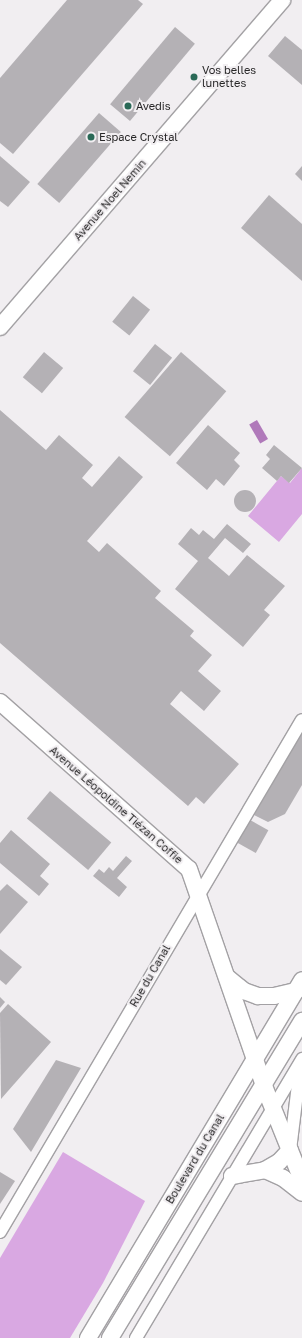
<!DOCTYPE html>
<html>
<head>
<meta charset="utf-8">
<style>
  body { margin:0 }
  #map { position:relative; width:302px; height:1338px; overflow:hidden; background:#f1eef1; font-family:"Golos Text",sans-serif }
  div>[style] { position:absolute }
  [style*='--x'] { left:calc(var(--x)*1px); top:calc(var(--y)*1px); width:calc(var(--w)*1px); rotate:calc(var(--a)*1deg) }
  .green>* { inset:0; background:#d9a8e2 }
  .water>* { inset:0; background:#b079ba; transform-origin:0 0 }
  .building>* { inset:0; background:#b4b1b5; transform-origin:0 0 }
  .round { border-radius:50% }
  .roads { filter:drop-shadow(1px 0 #a3a1a4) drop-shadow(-1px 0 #a3a1a4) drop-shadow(0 1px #a3a1a4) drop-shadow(0 -1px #a3a1a4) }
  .street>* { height:12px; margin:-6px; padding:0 6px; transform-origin:6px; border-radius:6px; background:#fff }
  .secondary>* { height:16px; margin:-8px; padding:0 8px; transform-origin:8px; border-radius:8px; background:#fff }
  .dots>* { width:11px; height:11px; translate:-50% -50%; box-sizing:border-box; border:2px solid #f1eef1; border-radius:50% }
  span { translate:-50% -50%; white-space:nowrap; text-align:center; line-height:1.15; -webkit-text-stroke:4px #f1eef1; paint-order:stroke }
  .poi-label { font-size:11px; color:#282728 }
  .left { translate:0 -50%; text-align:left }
  .street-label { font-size:11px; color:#282728 }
</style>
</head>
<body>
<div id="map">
  <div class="green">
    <div style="clip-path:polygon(302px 468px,302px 514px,279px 542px,248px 516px,281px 476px,290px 483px)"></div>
    <div style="clip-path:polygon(63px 1152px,145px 1201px,103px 1283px,70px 1338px,0 1338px,0 1258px)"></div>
  </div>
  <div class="water">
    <div style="left:257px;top:420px;width:22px;height:9px;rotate:60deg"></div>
  </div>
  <div class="building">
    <div style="clip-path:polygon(67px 0,138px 0,143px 4px,13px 154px,0 143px,0 78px)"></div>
    <div style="left:175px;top:27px;width:26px;height:101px;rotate:40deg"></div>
    <div style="clip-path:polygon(285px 36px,302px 50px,302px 85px,268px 56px)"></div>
    <div style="left:99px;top:113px;width:29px;height:94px;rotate:41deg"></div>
    <div style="clip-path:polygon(0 156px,30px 182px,8px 207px,0 201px)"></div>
    <div style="clip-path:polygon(302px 166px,302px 181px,295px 174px)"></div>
    <div style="clip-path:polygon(269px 195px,302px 224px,302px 281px,241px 228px)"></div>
    <div style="left:133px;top:296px;width:22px;height:33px;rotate:39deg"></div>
    <div style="left:155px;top:344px;width:22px;height:35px;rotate:39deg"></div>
    <div style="left:44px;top:352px;width:25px;height:33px;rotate:40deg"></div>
    <div style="left:181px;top:352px;width:60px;height:86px;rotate:41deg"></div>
    <div style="clip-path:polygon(0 410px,46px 450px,59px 435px,93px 465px,82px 478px,92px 487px,119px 456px,143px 477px,87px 541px,99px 552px,107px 543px,161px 591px,155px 598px,194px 631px,190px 636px,212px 655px,198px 671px,221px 691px,204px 711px,181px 691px,170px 704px,239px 764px,204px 804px,196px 797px,188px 806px,0 643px)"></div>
    <div style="clip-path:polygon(208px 425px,240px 453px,234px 460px,240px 466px,224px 486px,216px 479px,207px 490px,176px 463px)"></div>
    <div style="clip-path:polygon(274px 445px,302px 468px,289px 483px,281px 476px,277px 481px,262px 468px,270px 459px,266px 455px)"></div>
    <div class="round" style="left:234px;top:490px;width:22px;height:22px"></div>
    <div style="clip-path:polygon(227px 524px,251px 544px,243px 553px,225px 538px,208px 558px,229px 576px,247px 555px,285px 586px,264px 610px,270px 615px,243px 647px,175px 589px,198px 561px,178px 544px,191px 528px,199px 535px,203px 530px,214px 539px)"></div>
    <div style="clip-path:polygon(302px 733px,302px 785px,285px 814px,268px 822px,254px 815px)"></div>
    <div style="left:50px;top:791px;width:80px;height:36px;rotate:40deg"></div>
    <div style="left:250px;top:820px;width:21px;height:26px;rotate:29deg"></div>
    <div style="clip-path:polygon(11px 830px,50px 864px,40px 876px,49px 884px,39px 896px,0 863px,0 843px)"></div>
    <div style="clip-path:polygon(126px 856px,132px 861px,117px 878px,127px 887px,119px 897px,93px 876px,99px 869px,104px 873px,109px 867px,113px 871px)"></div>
    <div style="clip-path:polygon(7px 884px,28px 902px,0 934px,0 891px)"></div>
    <div style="clip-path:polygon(0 949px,22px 967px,6px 985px,0 980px)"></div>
    <div style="clip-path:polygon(0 997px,5px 1002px,0 1008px)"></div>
    <div style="clip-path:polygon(8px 1004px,51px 1042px,1px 1099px,0 1013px)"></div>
    <div style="clip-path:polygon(56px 1060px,81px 1068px,31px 1152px,13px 1129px)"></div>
    <div style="clip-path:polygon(0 1172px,15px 1181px,0 1204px)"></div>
  </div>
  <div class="roads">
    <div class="street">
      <div style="--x:290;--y:1150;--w:83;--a:-83"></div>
      <div style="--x:0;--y:1232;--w:594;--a:-59.47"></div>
      <div style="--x:136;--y:1338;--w:325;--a:-59.2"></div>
    </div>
    <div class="secondary">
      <div style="--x:0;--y:327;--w:432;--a:-49.2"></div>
      <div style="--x:0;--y:702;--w:252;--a:41.5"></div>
      <div style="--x:189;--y:869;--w:230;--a:70.9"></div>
      <div style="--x:264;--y:1086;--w:101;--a:68"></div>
      <div style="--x:228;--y:978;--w:21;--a:39"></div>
      <div style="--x:244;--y:991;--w:15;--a:20"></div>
      <div style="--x:258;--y:996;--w:16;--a:0"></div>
      <div style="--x:274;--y:996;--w:23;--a:-13"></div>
      <div style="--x:265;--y:1170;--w:20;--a:24"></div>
      <div style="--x:283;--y:1178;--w:24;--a:38"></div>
      <div style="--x:232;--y:1176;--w:34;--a:-10"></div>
      <div style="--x:265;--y:1170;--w:16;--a:-30"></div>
      <div style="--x:279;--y:1162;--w:16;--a:-47"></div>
      <div style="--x:88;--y:1338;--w:417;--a:-59.1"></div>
      <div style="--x:110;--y:1338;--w:371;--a:-58.8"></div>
    </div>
  </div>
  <div class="dots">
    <div style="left:194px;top:77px;background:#2a6957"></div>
    <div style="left:128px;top:106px;background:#2a6957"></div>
    <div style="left:91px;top:137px;background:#2a6957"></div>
  </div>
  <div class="poi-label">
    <span class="left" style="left:202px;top:77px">Vos belles<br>lunettes</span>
    <span class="left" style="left:136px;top:106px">Avedis</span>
    <span class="left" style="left:99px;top:137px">Espace Crystal</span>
  </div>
  <div class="street-label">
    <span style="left:110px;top:200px;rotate:-49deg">Avenue Noel Nemin</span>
    <span style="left:116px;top:805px;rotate:41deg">Avenue Léopoldine Tiézan Coffie</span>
    <span style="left:150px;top:976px;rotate:-60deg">Rue du Canal</span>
    <span style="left:195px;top:1159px;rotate:-59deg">Boulevard du Canal</span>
  </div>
</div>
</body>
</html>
